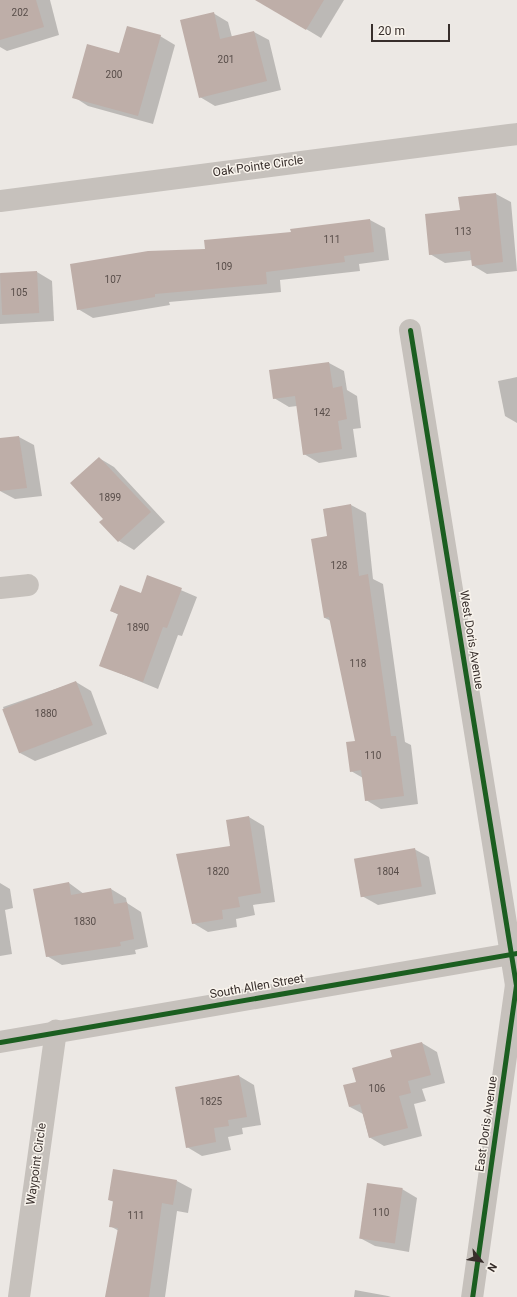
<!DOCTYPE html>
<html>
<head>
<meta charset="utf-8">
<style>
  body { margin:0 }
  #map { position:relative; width:517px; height:1297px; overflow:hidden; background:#ece8e4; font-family:Roboto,sans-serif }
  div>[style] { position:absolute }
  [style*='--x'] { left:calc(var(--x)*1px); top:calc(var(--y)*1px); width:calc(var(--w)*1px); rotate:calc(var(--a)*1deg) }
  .shadow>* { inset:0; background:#0003 }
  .building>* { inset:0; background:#beaea8; transform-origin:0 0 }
  .minor>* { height:22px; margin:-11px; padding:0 11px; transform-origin:11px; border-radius:11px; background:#c6c1bc }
  .cycleway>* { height:5px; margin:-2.5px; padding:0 2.5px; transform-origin:2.5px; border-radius:2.5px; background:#1b5e20 }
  span { translate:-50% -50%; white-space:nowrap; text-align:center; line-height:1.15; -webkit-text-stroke:3px #f8f3ec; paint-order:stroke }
  .number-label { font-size:10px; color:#594e4a }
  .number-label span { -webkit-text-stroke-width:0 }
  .street-label { font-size:12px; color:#372e2b }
  .north { position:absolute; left:461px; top:1241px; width:40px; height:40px; -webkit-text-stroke:3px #f8f3ec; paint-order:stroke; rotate:120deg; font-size:11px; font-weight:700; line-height:16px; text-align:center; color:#372e2b }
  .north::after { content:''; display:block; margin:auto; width:14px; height:18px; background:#372e2b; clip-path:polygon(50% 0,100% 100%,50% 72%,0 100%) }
  .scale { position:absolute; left:371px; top:24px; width:79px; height:18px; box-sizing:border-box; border:2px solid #372e2b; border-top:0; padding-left:5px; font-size:12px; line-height:14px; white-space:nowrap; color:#372e2b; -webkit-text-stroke:3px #f8f3ec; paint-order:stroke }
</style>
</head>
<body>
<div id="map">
  <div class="shadow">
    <div style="clip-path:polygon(0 0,50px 0,59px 35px,7px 51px,0 47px)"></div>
    <div style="clip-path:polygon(265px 0,344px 0,321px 38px,263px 3px)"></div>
    <div style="clip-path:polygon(213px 13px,228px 22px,232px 37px,254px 32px,269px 40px,281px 90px,215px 106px,200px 97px)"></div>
    <div style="clip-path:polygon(160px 36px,175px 45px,153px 124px,88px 106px,74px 97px,120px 54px)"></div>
    <div style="clip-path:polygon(496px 194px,511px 202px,517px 271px,487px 274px,472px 265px,472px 260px,445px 263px,430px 254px,461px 211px,460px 197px)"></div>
    <div style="clip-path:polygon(370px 220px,385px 228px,389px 260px,359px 264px,360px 271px,280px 280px,281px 292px,169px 302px,170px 305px,93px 318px,78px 309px,206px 250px)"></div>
    <div style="clip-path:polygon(37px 272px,52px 281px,54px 321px,0 324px,0 274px)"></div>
    <div style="clip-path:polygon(329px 363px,344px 371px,347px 390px,357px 396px,361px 428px,353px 429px,357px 457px,319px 463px,304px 454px,297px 406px,289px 407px,274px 398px,270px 371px)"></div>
    <div style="clip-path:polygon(517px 377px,517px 423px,505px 416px,498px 381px)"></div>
    <div style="clip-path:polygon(19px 437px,34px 445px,42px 496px,15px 499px,0 491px,0 439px)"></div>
    <div style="clip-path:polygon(99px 458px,114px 467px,165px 522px,134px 550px,119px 541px,101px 522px,104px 519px)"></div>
    <div style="clip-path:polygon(351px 505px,366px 513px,373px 579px,383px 584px,405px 742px,411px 745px,418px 804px,381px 809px,366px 800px,363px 778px,351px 771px,356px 742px,331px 621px,325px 618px,329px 537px,324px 509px)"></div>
    <div style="clip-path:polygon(148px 576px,197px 597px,182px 636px,178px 635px,158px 689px,100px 665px,119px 615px,111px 611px,141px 594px)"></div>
    <div style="clip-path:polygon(76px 682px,91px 691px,107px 734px,35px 761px,20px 753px,3px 707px)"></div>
    <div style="clip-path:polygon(249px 817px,264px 826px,275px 902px,253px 905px,255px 915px,236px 919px,237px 927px,208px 932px,193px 923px)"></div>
    <div style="clip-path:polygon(414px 849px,429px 857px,436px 894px,378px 905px,362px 896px)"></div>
    <div style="clip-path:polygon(0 883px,10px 889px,13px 908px,5px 910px,12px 954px,0 956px)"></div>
    <div style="clip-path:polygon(69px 883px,84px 894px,111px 889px,126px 898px,127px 903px,141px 912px,148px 947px,135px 950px,136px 954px,62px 965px,47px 956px)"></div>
    <div style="clip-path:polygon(422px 1043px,437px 1052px,445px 1083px,422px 1089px,426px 1101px,414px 1104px,422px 1136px,384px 1146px,369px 1137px,363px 1114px,350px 1107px,357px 1083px)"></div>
    <div style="clip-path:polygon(239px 1076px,254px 1085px,261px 1125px,242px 1128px,243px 1134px,228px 1137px,231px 1150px,202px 1156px,187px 1147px)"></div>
    <div style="clip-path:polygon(177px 1181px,192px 1189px,188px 1213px,177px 1211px,165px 1297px,106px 1297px,119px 1231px,110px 1226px,114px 1202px,109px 1200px)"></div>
    <div style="clip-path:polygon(402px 1189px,417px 1198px,409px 1252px,375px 1246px,360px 1238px)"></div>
    <div style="clip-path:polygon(355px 1290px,388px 1296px,391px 1297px,354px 1297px)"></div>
  </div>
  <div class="building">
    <div style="clip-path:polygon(0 0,36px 0,44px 27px,0 40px)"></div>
    <div style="clip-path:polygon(255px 0,324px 0,306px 30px)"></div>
    <div style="clip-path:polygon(214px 12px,220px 39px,254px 31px,267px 81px,199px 98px,180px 20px)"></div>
    <div style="clip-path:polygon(127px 26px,161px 35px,138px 116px,72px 98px,87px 44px,119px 53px)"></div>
    <div style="clip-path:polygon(496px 193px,503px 262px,472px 266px,470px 251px,429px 255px,425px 214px,460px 210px,458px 197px)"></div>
    <div style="clip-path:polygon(370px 219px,374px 252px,344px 256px,345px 262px,266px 272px,267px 284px,155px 294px,155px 297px,77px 310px,70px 264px,148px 251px,205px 249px,204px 240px,291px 232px,290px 229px)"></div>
    <div style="left:37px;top:271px;width:42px;height:37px;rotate:87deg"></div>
    <div style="clip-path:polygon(329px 362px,333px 388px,342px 386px,347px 419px,338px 421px,342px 449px,303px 455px,295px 396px,273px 399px,269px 370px)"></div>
    <div style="clip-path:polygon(19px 436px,27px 488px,0 491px,0 438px)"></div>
    <div style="clip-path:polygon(99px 457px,151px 512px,118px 542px,99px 522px,103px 519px,70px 483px)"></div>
    <div style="clip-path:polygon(351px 504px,359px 576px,368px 574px,391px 736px,396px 736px,404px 796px,365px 801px,361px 770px,350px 772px,346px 742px,355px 741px,329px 617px,324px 618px,311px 539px,327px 536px,323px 509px)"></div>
    <div style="clip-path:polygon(147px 575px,182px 588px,167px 628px,163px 627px,143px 682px,99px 666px,118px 614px,110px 611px,120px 585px,141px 593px)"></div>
    <div style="left:76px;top:681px;width:47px;height:79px;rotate:69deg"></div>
    <div style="clip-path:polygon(249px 816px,261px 893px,238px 897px,240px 907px,222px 910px,223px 919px,192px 924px,176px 854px,230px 846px,226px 820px)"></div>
    <div style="left:415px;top:848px;width:39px;height:62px;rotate:80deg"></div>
    <div style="clip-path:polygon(69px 882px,71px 895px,111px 888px,114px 904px,127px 902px,134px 939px,120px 942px,121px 946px,46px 957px,33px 889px)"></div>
    <div style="clip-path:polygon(422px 1042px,431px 1075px,408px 1081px,411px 1093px,399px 1096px,408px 1128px,369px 1138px,360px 1104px,349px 1107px,343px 1085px,356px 1082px,352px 1068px,392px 1057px,390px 1050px)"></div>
    <div style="clip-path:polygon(239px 1075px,247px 1117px,228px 1120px,229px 1126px,214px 1128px,216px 1142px,186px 1148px,175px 1087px)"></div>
    <div style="clip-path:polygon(113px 1169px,177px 1180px,173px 1205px,162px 1203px,149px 1297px,105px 1297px,118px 1228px,109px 1227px,113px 1201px,108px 1200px)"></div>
    <div style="left:367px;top:1183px;width:36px;height:56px;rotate:8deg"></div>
  </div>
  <div class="minor">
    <div style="--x:0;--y:201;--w:521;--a:-7.38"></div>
    <div style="--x:410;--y:330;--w:664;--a:80.81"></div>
    <div style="--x:516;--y:985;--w:315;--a:98"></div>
    <div style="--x:0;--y:588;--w:28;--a:-6"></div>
    <div style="--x:0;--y:1042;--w:525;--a:-9.77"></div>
    <div style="--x:19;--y:1297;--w:269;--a:-82.1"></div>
  </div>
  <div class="cycleway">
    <div style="--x:410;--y:330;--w:664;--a:80.81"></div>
    <div style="--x:516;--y:985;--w:315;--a:98"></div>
    <div style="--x:0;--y:1042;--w:525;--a:-9.77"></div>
  </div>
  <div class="number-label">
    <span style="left:20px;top:13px">202</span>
    <span style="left:226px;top:60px">201</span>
    <span style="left:114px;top:75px">200</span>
    <span style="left:463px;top:232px">113</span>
    <span style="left:332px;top:240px">111</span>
    <span style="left:224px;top:267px">109</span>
    <span style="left:113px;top:280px">107</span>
    <span style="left:19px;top:293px">105</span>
    <span style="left:322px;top:413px">142</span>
    <span style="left:110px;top:498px">1899</span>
    <span style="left:339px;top:566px">128</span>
    <span style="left:138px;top:628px">1890</span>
    <span style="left:358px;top:664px">118</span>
    <span style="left:46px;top:714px">1880</span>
    <span style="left:373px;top:756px">110</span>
    <span style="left:218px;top:872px">1820</span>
    <span style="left:388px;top:872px">1804</span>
    <span style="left:85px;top:922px">1830</span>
    <span style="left:377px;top:1089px">106</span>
    <span style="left:211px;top:1102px">1825</span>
    <span style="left:381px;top:1213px">110</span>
    <span style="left:136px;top:1216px">111</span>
  </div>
  <div class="street-label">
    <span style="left:258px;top:167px;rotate:-8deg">Oak Pointe Circle</span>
    <span style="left:471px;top:640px;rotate:81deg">West Doris Avenue</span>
    <span style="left:257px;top:987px;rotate:-10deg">South Allen Street</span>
    <span style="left:487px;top:1124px;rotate:-82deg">East Doris Avenue</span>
    <span style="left:37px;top:1164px;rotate:-82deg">Waypoint Circle</span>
  </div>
  <div class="north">N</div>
  <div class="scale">20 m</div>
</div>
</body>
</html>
